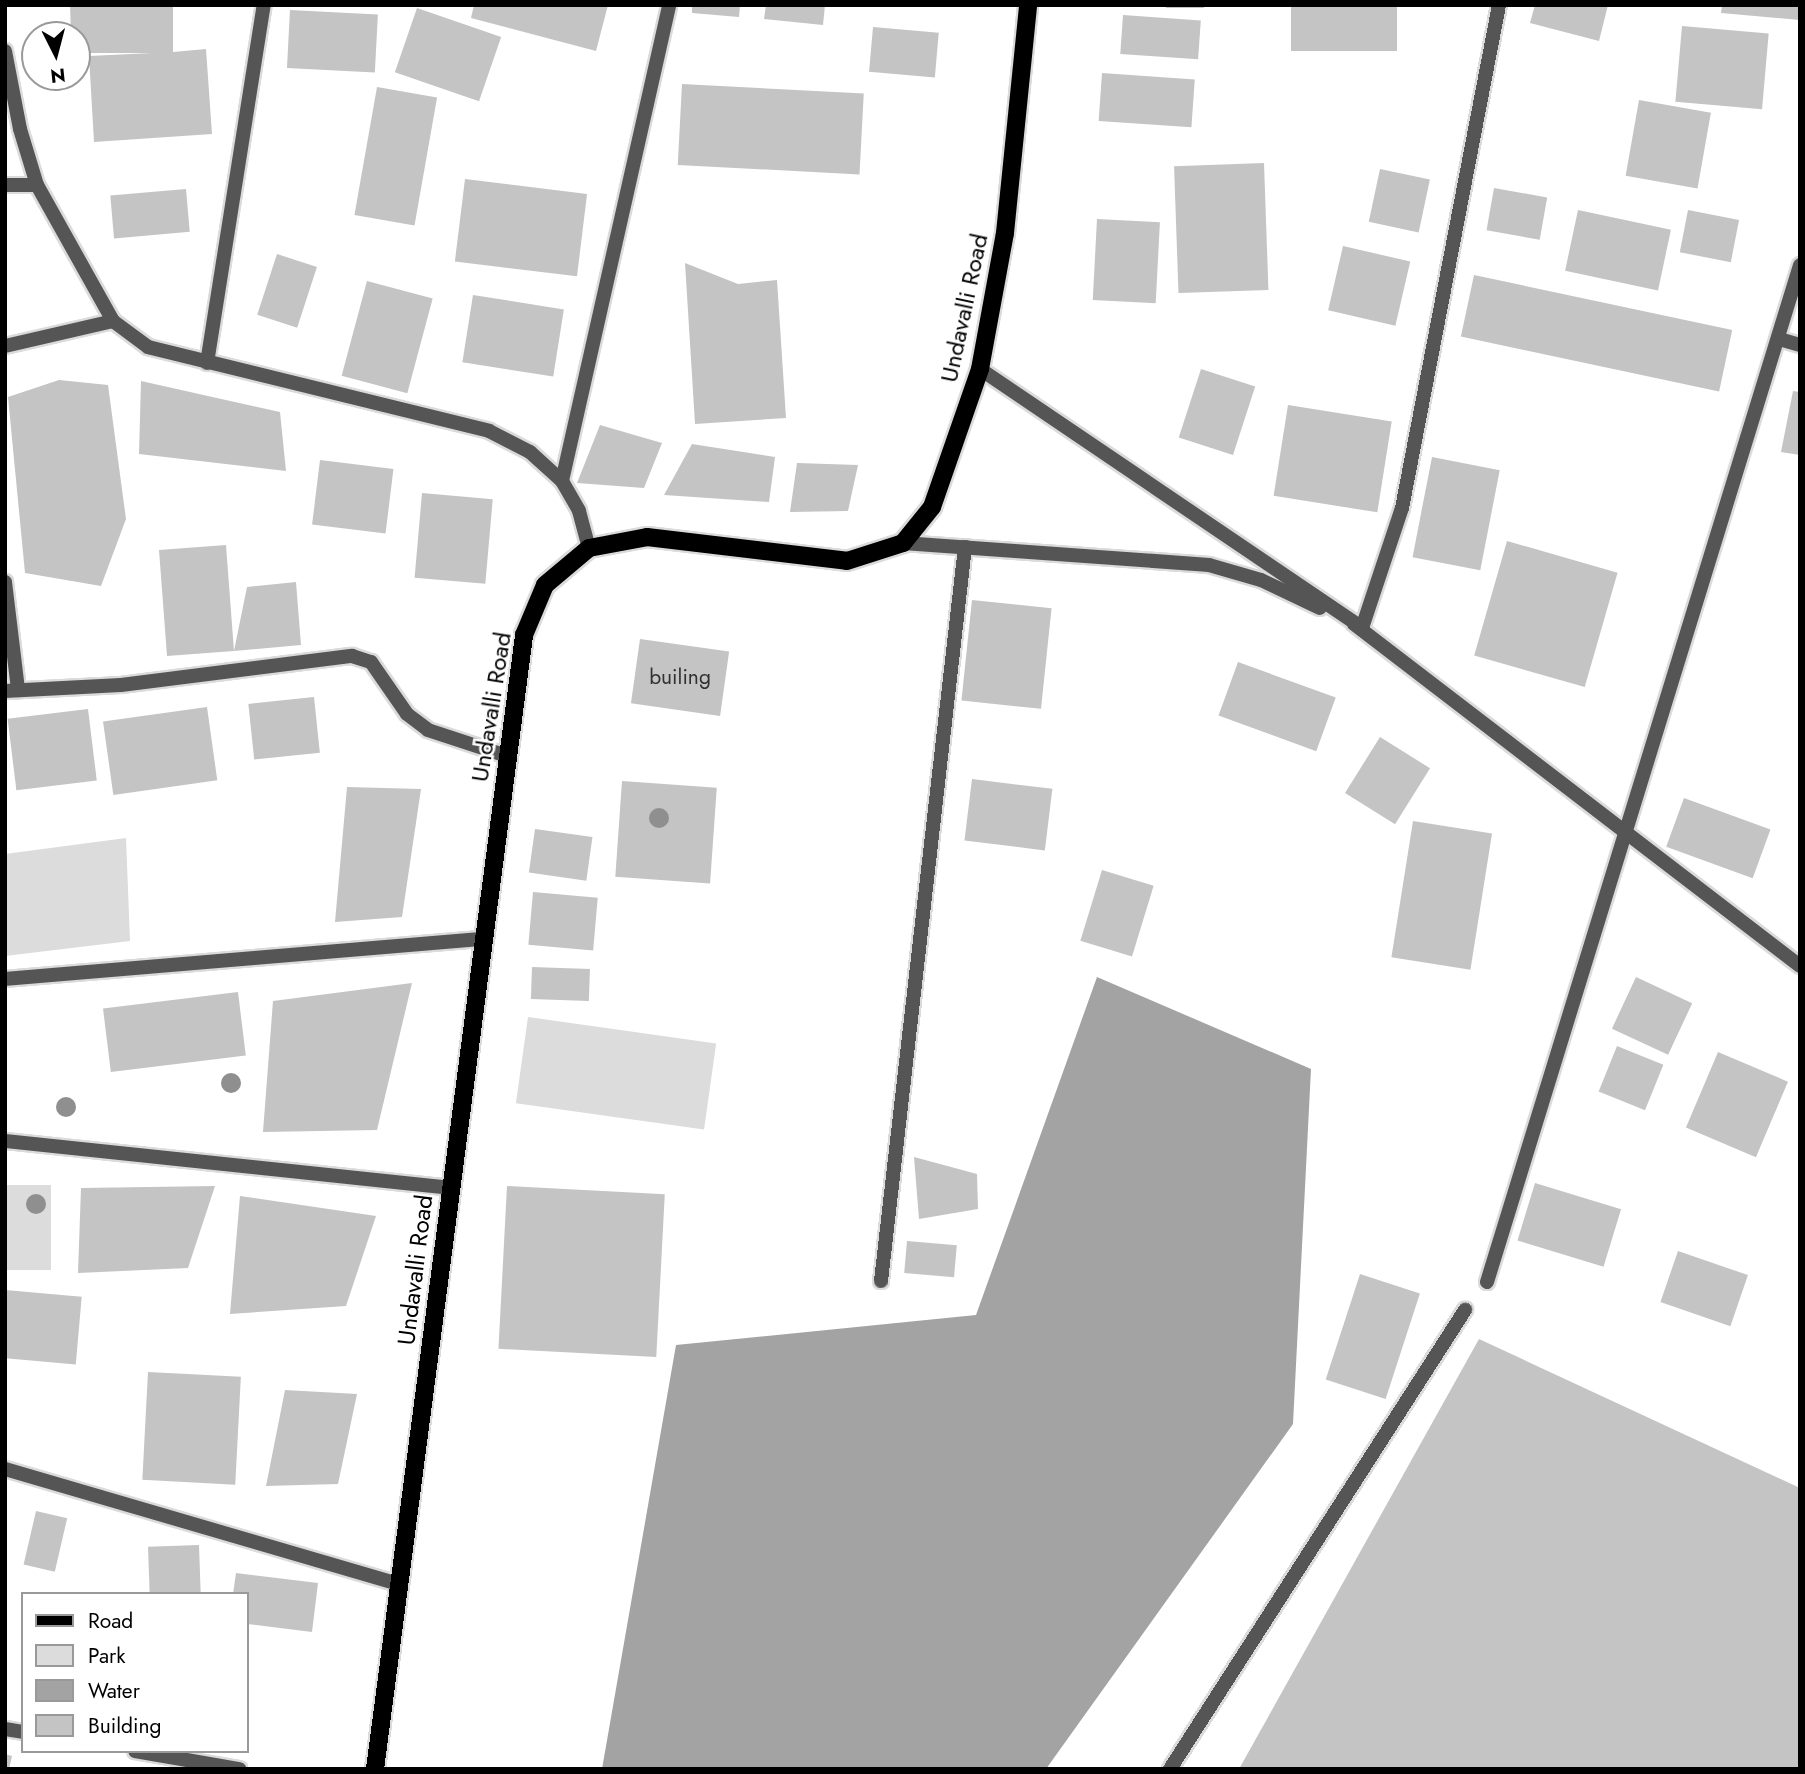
<!DOCTYPE html>
<html>
<head>
<meta charset="utf-8">
<style>
  body { margin:0 }
  #map { position:relative; width:1805px; height:1774px; overflow:hidden; background:#fff; font-family:Jost,sans-serif }
  div>[style] { position:absolute }
  [style*='--x'] { left:calc(var(--x)*1px); top:calc(var(--y)*1px); width:calc(var(--w)*1px); rotate:calc(var(--a)*1deg) }
  .green>* { inset:0; background:#dcdcdc; transform-origin:0 0 }
  .water>* { inset:0; background:#a3a3a3 }
  .building>* { inset:0; background:#c4c4c4; transform-origin:0 0 }
  .roads { filter:drop-shadow(2px 0 #dbdbdb) drop-shadow(-2px 0 #dbdbdb) drop-shadow(0 2px #dbdbdb) drop-shadow(0 -2px #dbdbdb) }
  .street>* { height:14px; margin:-7px; padding:0 7px; transform-origin:7px; border-radius:7px; background:#555 }
  .primary>* { height:18px; margin:-9px; padding:0 9px; transform-origin:9px; border-radius:9px; background:#000 }
  .trees>* { width:20px; height:20px; margin:-10px; border-radius:50%; background:#8f8f8f }
  span { translate:-50% -50%; white-space:nowrap; text-align:center; line-height:1.15; -webkit-text-stroke:5px #fff; paint-order:stroke }
  .number-label { font-size:21px; color:#313131 }
  .number-label span { -webkit-text-stroke-width:0 }
  .street-label { font-size:24px; color:#000 }
  .frame { position:absolute; inset:0; border:7px solid #000; pointer-events:none }
  .legend { position:absolute; left:21px; top:1592px; width:228px; height:161px; box-sizing:border-box; background:#fff; border:2px solid #999; margin:0; padding:9px 12px; list-style:none; font-size:21px; color:#000 }
  .legend li { display:flex; align-items:center; gap:14px; height:35px }
  .legend b { width:35px; border:2px solid #999 }
  .north { position:absolute; left:21px; top:21px; width:70px; height:70px; box-sizing:border-box; background:#fff; border:2px solid #999; border-radius:50%; rotate:174deg; font-size:19px; font-weight:700; line-height:28px; text-align:center; color:#000 }
  .north::after { content:''; display:block; margin:auto; width:24px; height:32px; background:#000; clip-path:polygon(50% 0,100% 100%,50% 72%,0 100%) }
</style>
</head>
<body>
<div id="map">
  <div class="green">
    <div style="clip-path:polygon(126px 838px,130px 941px,5px 956px,5px 854px)"></div>
    <div style="left:528px;top:1017px;width:190px;height:87px;rotate:8deg"></div>
    <div style="left:51px;top:1185px;width:85px;height:46px;rotate:90deg"></div>
  </div>
  <div class="water">
    <div style="clip-path:polygon(1097px 977px,1311px 1069px,1293px 1424px,1046px 1769px,602px 1769px,676px 1345px,976px 1315px)"></div>
  </div>
  <div class="building">
    <div style="clip-path:polygon(70px 5px,173px 5px,173px 52px,206px 49px,212px 134px,94px 142px,89px 56px,152px 53px,77px 53px,77px 35px,71px 35px)"></div>
    <div style="clip-path:polygon(474px 5px,608px 5px,596px 51px,471px 18px)"></div>
    <div style="clip-path:polygon(692px 5px,740px 5px,739px 17px,692px 13px)"></div>
    <div style="clip-path:polygon(766px 5px,825px 5px,823px 25px,764px 19px)"></div>
    <div style="left:1166px;top:5px;width:38px;height:3px"></div>
    <div style="left:1291px;top:5px;width:106px;height:46px"></div>
    <div style="clip-path:polygon(1535px 5px,1608px 5px,1599px 41px,1530px 23px)"></div>
    <div style="clip-path:polygon(1722px 5px,1800px 5px,1800px 20px,1721px 13px)"></div>
    <div style="left:417px;top:8px;width:89px;height:68px;rotate:19deg"></div>
    <div style="left:290px;top:10px;width:88px;height:58px;rotate:3deg"></div>
    <div style="left:1123px;top:15px;width:78px;height:39px;rotate:4deg"></div>
    <div style="left:1682px;top:26px;width:87px;height:76px;rotate:5deg"></div>
    <div style="left:873px;top:27px;width:66px;height:45px;rotate:5deg"></div>
    <div style="left:1102px;top:73px;width:93px;height:48px;rotate:4deg"></div>
    <div style="left:682px;top:84px;width:182px;height:81px;rotate:3deg"></div>
    <div style="left:377px;top:87px;width:61px;height:130px;rotate:10deg"></div>
    <div style="left:1639px;top:100px;width:73px;height:77px;rotate:10deg"></div>
    <div style="left:1264px;top:163px;width:127px;height:90px;rotate:88deg"></div>
    <div style="left:1380px;top:169px;width:51px;height:54px;rotate:12deg"></div>
    <div style="left:465px;top:179px;width:123px;height:83px;rotate:7deg"></div>
    <div style="left:1494px;top:188px;width:54px;height:43px;rotate:10deg"></div>
    <div style="left:186px;top:189px;width:43px;height:76px;rotate:85deg"></div>
    <div style="left:1578px;top:210px;width:95px;height:62px;rotate:12deg"></div>
    <div style="left:1688px;top:210px;width:52px;height:43px;rotate:11deg"></div>
    <div style="left:1097px;top:219px;width:63px;height:81px;rotate:3deg"></div>
    <div style="left:1343px;top:246px;width:69px;height:66px;rotate:13deg"></div>
    <div style="left:277px;top:254px;width:42px;height:64px;rotate:18deg"></div>
    <div style="clip-path:polygon(685px 263px,738px 284px,777px 280px,786px 418px,695px 424px)"></div>
    <div style="left:1474px;top:275px;width:264px;height:63px;rotate:12deg"></div>
    <div style="left:367px;top:281px;width:68px;height:98px;rotate:15deg"></div>
    <div style="left:473px;top:295px;width:92px;height:68px;rotate:9deg"></div>
    <div style="left:1201px;top:369px;width:57px;height:72px;rotate:18deg"></div>
    <div style="clip-path:polygon(59px 380px,108px 385px,126px 519px,101px 586px,25px 573px,8px 397px)"></div>
    <div style="clip-path:polygon(141px 381px,280px 412px,286px 471px,139px 454px)"></div>
    <div style="clip-path:polygon(1793px 391px,1800px 392px,1800px 455px,1781px 452px)"></div>
    <div style="left:1288px;top:405px;width:105px;height:92px;rotate:9deg"></div>
    <div style="clip-path:polygon(600px 425px,662px 443px,644px 488px,577px 483px)"></div>
    <div style="clip-path:polygon(692px 444px,775px 457px,769px 502px,664px 495px)"></div>
    <div style="left:1432px;top:457px;width:69px;height:102px;rotate:11deg"></div>
    <div style="left:320px;top:460px;width:74px;height:65px;rotate:7deg"></div>
    <div style="clip-path:polygon(797px 463px,858px 465px,848px 511px,790px 512px)"></div>
    <div style="left:422px;top:493px;width:71px;height:85px;rotate:5deg"></div>
    <div style="left:1507px;top:541px;width:115px;height:119px;rotate:16deg"></div>
    <div style="clip-path:polygon(226px 545px,234px 651px,247px 587px,296px 582px,301px 645px,234px 651px,167px 656px,159px 550px)"></div>
    <div style="left:972px;top:600px;width:80px;height:101px;rotate:6deg"></div>
    <div style="left:640px;top:639px;width:90px;height:65px;rotate:8deg"></div>
    <div style="left:1238px;top:662px;width:104px;height:57px;rotate:20deg"></div>
    <div style="left:314px;top:697px;width:56px;height:66px;rotate:84deg"></div>
    <div style="left:207px;top:707px;width:74px;height:105px;rotate:82deg"></div>
    <div style="left:88px;top:709px;width:72px;height:81px;rotate:83deg"></div>
    <div style="left:1380px;top:737px;width:59px;height:66px;rotate:32deg"></div>
    <div style="left:972px;top:779px;width:81px;height:62px;rotate:7deg"></div>
    <div style="left:622px;top:781px;width:95px;height:96px;rotate:4deg"></div>
    <div style="clip-path:polygon(347px 787px,421px 789px,402px 917px,335px 922px)"></div>
    <div style="left:1684px;top:798px;width:92px;height:52px;rotate:20deg"></div>
    <div style="left:1413px;top:821px;width:80px;height:138px;rotate:9deg"></div>
    <div style="left:535px;top:829px;width:58px;height:44px;rotate:8deg"></div>
    <div style="left:1102px;top:870px;width:54px;height:74px;rotate:17deg"></div>
    <div style="left:533px;top:892px;width:65px;height:53px;rotate:5deg"></div>
    <div style="left:532px;top:967px;width:58px;height:32px;rotate:2deg"></div>
    <div style="left:1636px;top:977px;width:62px;height:57px;rotate:25deg"></div>
    <div style="clip-path:polygon(412px 983px,377px 1130px,263px 1132px,273px 1001px)"></div>
    <div style="left:238px;top:992px;width:64px;height:136px;rotate:83deg"></div>
    <div style="left:1617px;top:1046px;width:50px;height:49px;rotate:22deg"></div>
    <div style="left:1718px;top:1052px;width:76px;height:82px;rotate:23deg"></div>
    <div style="clip-path:polygon(914px 1157px,977px 1174px,978px 1209px,919px 1219px)"></div>
    <div style="left:1535px;top:1183px;width:90px;height:60px;rotate:17deg"></div>
    <div style="clip-path:polygon(215px 1186px,188px 1268px,78px 1273px,81px 1188px)"></div>
    <div style="left:507px;top:1186px;width:158px;height:163px;rotate:3deg"></div>
    <div style="clip-path:polygon(240px 1196px,376px 1216px,346px 1306px,230px 1314px)"></div>
    <div style="left:907px;top:1241px;width:50px;height:32px;rotate:5deg"></div>
    <div style="left:1678px;top:1251px;width:74px;height:54px;rotate:19deg"></div>
    <div style="left:1360px;top:1274px;width:63px;height:111px;rotate:18deg"></div>
    <div style="left:5px;top:1290px;width:77px;height:68px;rotate:5deg"></div>
    <div style="clip-path:polygon(1479px 1339px,1800px 1488px,1800px 1769px,1239px 1769px)"></div>
    <div style="left:148px;top:1372px;width:93px;height:108px;rotate:3deg"></div>
    <div style="clip-path:polygon(285px 1390px,357px 1394px,338px 1484px,266px 1486px)"></div>
    <div style="left:36px;top:1511px;width:32px;height:55px;rotate:13deg"></div>
    <div style="left:199px;top:1545px;width:49px;height:51px;rotate:88deg"></div>
    <div style="clip-path:polygon(236px 1573px,318px 1583px,312px 1632px,247px 1624px,247px 1594px,233px 1594px)"></div>
    <div style="clip-path:polygon(5px 1754px,12px 1756px,9px 1769px,5px 1769px)"></div>
  </div>
  <div class="roads">
    <div class="street">
      <div style="--x:5;--y:51;--w:79;--a:79.1"></div>
      <div style="--x:20;--y:129;--w:59;--a:73.1"></div>
      <div style="--x:37;--y:185;--w:156;--a:60.8"></div>
      <div style="--x:113;--y:321;--w:44;--a:36.6"></div>
      <div style="--x:148;--y:347;--w:351;--a:13.8"></div>
      <div style="--x:489;--y:431;--w:46;--a:27.1"></div>
      <div style="--x:530;--y:452;--w:43;--a:42.2"></div>
      <div style="--x:562;--y:481;--w:34;--a:60"></div>
      <div style="--x:579;--y:511;--w:38;--a:75"></div>
      <div style="--x:5;--y:185;--w:32;--a:0"></div>
      <div style="--x:1779;--y:339;--w:22;--a:16"></div>
      <div style="--x:5;--y:346;--w:111;--a:-13"></div>
      <div style="--x:207;--y:363;--w:363;--a:-81"></div>
      <div style="--x:980;--y:369;--w:462;--a:34.1"></div>
      <div style="--x:1362;--y:628;--w:126;--a:-71.6"></div>
      <div style="--x:1402;--y:508;--w:512;--a:-79.08"></div>
      <div style="--x:562;--y:481;--w:488;--a:-77.3"></div>
      <div style="--x:903;--y:543;--w:307;--a:4.1"></div>
      <div style="--x:1209;--y:565;--w:54;--a:16.1"></div>
      <div style="--x:1261;--y:580;--w:65;--a:25.4"></div>
      <div style="--x:5;--y:582;--w:109;--a:83.1"></div>
      <div style="--x:1354;--y:624;--w:562;--a:37.48"></div>
      <div style="--x:5;--y:691;--w:116;--a:-3"></div>
      <div style="--x:121;--y:685;--w:233;--a:-7.2"></div>
      <div style="--x:352;--y:656;--w:20;--a:18"></div>
      <div style="--x:371;--y:662;--w:63;--a:55.3"></div>
      <div style="--x:407;--y:714;--w:26;--a:37"></div>
      <div style="--x:428;--y:730;--w:83;--a:18.2"></div>
      <div style="--x:5;--y:979;--w:479;--a:-4.8"></div>
      <div style="--x:5;--y:1141;--w:447;--a:6"></div>
      <div style="--x:881;--y:1281;--w:739;--a:-83.47"></div>
      <div style="--x:1487;--y:1282;--w:1064;--a:-72.89"></div>
      <div style="--x:5;--y:1469;--w:410;--a:16.3"></div>
      <div style="--x:5;--y:1729;--w:18;--a:9"></div>
      <div style="--x:135;--y:1751;--w:106;--a:9.8"></div>
      <div style="--x:1170;--y:1769;--w:546;--a:-57.27"></div>
    </div>
    <div class="primary">
      <div style="--x:375;--y:1769;--w:1144;--a:-82.51"></div>
      <div style="--x:524;--y:635;--w:54;--a:-67.2"></div>
      <div style="--x:545;--y:585;--w:57;--a:-40.1"></div>
      <div style="--x:589;--y:548;--w:59;--a:-10.7"></div>
      <div style="--x:647;--y:537;--w:201;--a:6.8"></div>
      <div style="--x:847;--y:561;--w:59;--a:-17.8"></div>
      <div style="--x:903;--y:543;--w:46;--a:-51.1"></div>
      <div style="--x:932;--y:507;--w:146;--a:-70.8"></div>
      <div style="--x:980;--y:369;--w:138;--a:-79.6"></div>
      <div style="--x:1005;--y:233;--w:229;--a:-84.2"></div>
    </div>
  </div>
  <div class="trees">
    <div style="left:659px;top:818px"></div>
    <div style="left:231px;top:1083px"></div>
    <div style="left:66px;top:1107px"></div>
    <div style="left:36px;top:1204px"></div>
  </div>
  <div class="number-label">
    <span style="left:680px;top:677px">builing</span>
  </div>
  <div class="street-label">
    <span style="left:964px;top:308px;rotate:-78deg">Undavalli Road</span>
    <span style="left:491px;top:707px;rotate:-81deg">Undavalli Road</span>
    <span style="left:415px;top:1270px;rotate:-83deg">Undavalli Road</span>
  </div>
  <div class="frame"></div>
  <ul class="legend">
  <li><b style="height:9px;background:#000"></b>Road</li>
  <li><b style="height:19px;background:#dcdcdc"></b>Park</li>
  <li><b style="height:19px;background:#a3a3a3"></b>Water</li>
  <li><b style="height:19px;background:#c4c4c4"></b>Building</li>
  </ul>
  <div class="north">N</div>
</div>
</body>
</html>
